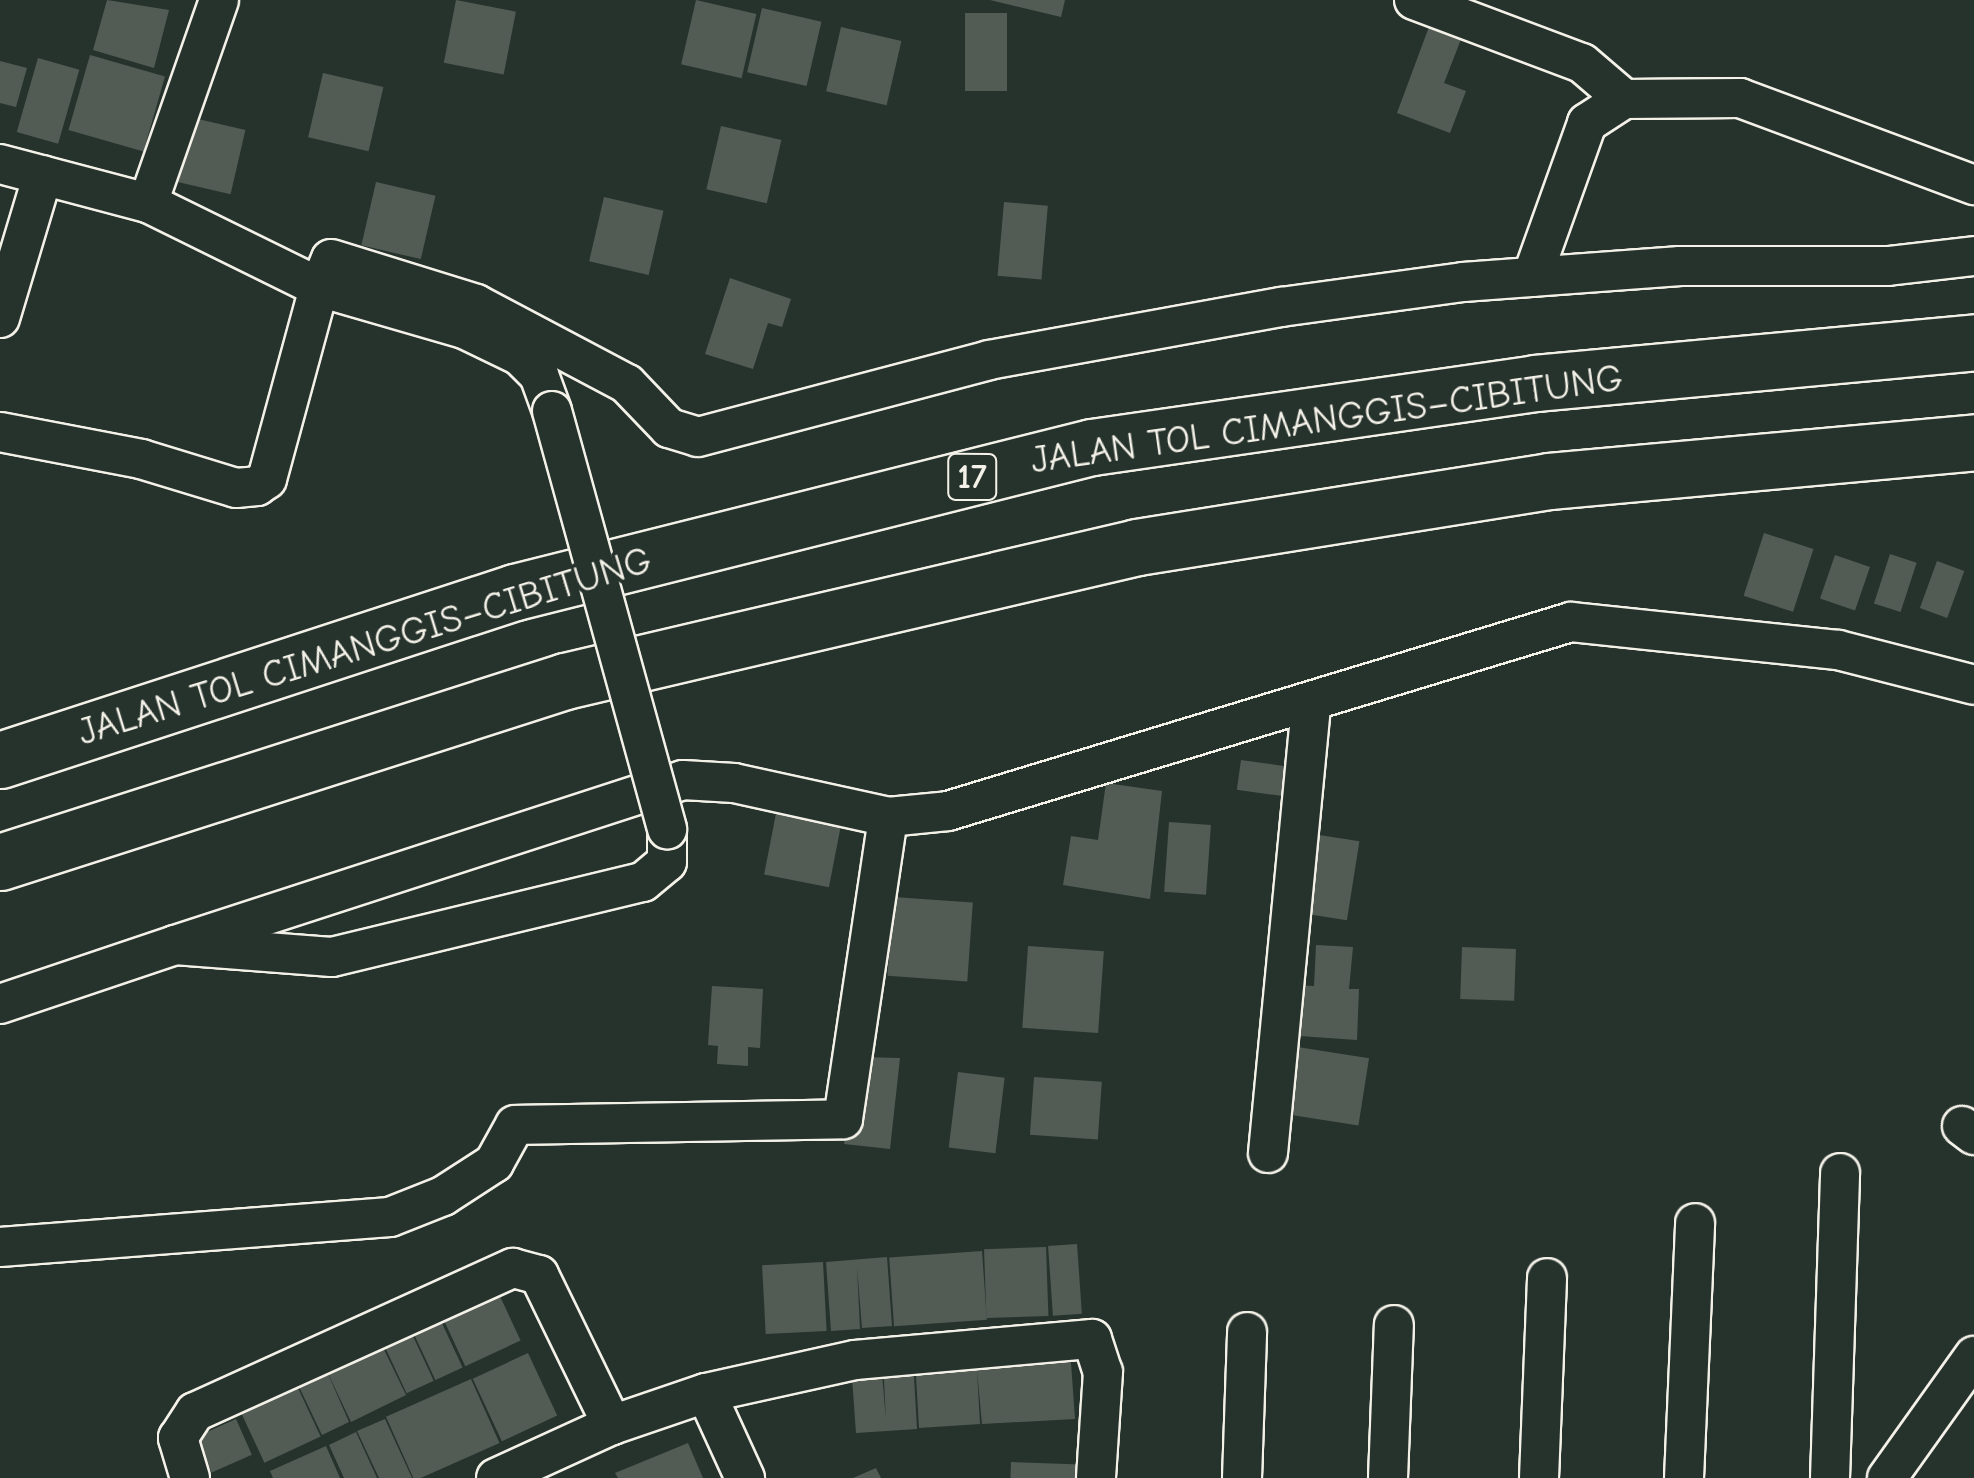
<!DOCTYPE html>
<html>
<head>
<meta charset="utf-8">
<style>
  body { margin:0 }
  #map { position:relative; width:1974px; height:1478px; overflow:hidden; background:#26332d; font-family:"Comic Neue",sans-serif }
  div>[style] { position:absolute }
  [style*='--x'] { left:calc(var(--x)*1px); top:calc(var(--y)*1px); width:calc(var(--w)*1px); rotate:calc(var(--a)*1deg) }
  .building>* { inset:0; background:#525c55; transform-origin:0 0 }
  .roads { filter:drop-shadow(2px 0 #f4f1e8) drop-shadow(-2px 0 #f4f1e8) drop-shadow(0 2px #f4f1e8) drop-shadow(0 -2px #f4f1e8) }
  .minor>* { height:38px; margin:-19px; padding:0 19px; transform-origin:19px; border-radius:19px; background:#26332d }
  .motorway>* { height:55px; margin:-27.5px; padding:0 27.5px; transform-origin:27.5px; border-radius:27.5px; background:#26332d }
  .bridges { filter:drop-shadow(2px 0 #f4f1e8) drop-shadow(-2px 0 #f4f1e8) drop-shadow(0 2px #f4f1e8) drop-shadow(0 -2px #f4f1e8) }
  .minor-bridge>* { height:38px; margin:-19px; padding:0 19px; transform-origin:19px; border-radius:19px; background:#26332d }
  span { translate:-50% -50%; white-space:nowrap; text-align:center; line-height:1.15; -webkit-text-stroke:8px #26332d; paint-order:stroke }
  .shield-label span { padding:2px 8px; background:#26332d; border:2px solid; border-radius:8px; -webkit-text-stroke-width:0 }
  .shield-label { font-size:35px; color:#f4f1e8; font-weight:700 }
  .street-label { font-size:38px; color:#f4f1e8 }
</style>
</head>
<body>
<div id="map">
  <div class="building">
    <div style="clip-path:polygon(107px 0,169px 10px,154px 68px,93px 50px)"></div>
    <div style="left:456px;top:0;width:61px;height:64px;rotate:11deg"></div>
    <div style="left:696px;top:0;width:62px;height:66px;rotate:13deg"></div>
    <div style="clip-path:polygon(990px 0,1065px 0,1061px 17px)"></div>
    <div style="left:762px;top:8px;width:61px;height:66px;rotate:13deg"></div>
    <div style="left:965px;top:13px;width:42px;height:78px"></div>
    <div style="clip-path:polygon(1433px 16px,1465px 29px,1444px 83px,1466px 91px,1450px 133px,1397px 113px)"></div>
    <div style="left:841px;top:27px;width:62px;height:66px;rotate:13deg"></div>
    <div style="left:90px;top:55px;width:78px;height:78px;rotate:16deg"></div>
    <div style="left:38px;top:58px;width:43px;height:77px;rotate:16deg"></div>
    <div style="clip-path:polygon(0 61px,27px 68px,16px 107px,0 103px)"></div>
    <div style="left:323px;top:73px;width:62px;height:66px;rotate:13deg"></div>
    <div style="left:185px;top:116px;width:62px;height:66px;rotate:13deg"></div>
    <div style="left:721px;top:126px;width:62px;height:65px;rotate:13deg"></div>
    <div style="left:376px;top:182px;width:61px;height:65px;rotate:13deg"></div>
    <div style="left:604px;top:197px;width:61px;height:66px;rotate:13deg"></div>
    <div style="left:1004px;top:202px;width:44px;height:74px;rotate:5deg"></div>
    <div style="clip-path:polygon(730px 278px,791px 299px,782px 327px,768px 323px,753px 369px,705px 354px)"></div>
    <div style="left:1764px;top:533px;width:52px;height:66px;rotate:18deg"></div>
    <div style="left:1890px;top:554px;width:28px;height:52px;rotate:18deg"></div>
    <div style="left:1835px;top:555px;width:37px;height:46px;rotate:19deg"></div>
    <div style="left:1937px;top:561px;width:29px;height:50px;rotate:20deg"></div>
    <div style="left:1241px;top:760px;width:55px;height:30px;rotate:8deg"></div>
    <div style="clip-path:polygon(1106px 783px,1162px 791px,1150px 899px,1063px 885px,1071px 836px,1098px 840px)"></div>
    <div style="left:779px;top:798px;width:66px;height:78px;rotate:11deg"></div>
    <div style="left:1169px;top:822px;width:42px;height:70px;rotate:4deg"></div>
    <div style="left:1313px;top:834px;width:47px;height:80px;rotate:9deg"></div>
    <div style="left:893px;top:897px;width:80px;height:79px;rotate:4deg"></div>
    <div style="clip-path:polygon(1316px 945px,1353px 947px,1349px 989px,1359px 989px,1357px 1040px,1285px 1035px,1287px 985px,1314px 986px)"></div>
    <div style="left:1028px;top:946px;width:76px;height:82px;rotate:4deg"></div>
    <div style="left:1462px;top:947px;width:54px;height:52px;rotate:2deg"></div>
    <div style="clip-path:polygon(712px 986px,763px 989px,760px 1048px,748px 1047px,748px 1066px,717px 1064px,718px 1046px,708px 1045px)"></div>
    <div style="left:1291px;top:1046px;width:79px;height:68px;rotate:9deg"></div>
    <div style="clip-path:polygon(859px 1057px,900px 1058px,890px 1149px,844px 1144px)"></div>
    <div style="left:958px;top:1072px;width:47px;height:76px;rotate:7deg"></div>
    <div style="left:1034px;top:1077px;width:68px;height:58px;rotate:4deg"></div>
    <div style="left:1077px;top:1244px;width:70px;height:29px;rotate:86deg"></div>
    <div style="left:1046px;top:1247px;width:69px;height:62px;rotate:88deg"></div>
    <div style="left:982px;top:1251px;width:69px;height:93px;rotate:86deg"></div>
    <div style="clip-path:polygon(887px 1257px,892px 1326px,862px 1328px,857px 1267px,860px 1329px,831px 1331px,826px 1262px)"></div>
    <div style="left:823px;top:1262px;width:69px;height:61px;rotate:87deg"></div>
    <div style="left:491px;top:1277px;width:70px;height:61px;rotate:65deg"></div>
    <div style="left:433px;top:1304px;width:70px;height:30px;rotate:65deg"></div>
    <div style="left:405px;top:1319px;width:68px;height:30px;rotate:65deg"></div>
    <div style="clip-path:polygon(376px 1333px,406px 1395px,351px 1422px,325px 1367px,349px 1422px,322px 1435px,292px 1372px)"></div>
    <div style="clip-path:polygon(1070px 1349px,1075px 1419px,982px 1424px,977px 1370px,980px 1424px,919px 1428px,915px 1359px)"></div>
    <div style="left:528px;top:1353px;width:69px;height:61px;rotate:65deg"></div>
    <div style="clip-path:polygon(913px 1359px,917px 1429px,856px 1433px,851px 1364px,881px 1362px,886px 1420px,883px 1361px)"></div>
    <div style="left:291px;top:1373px;width:70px;height:62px;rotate:65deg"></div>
    <div style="left:471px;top:1379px;width:70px;height:93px;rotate:66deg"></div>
    <div style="left:236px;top:1419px;width:39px;height:44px;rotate:66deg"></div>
    <div style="clip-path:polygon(385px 1419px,412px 1478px,379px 1478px,357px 1431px)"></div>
    <div style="clip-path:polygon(356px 1432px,377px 1478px,344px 1478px,329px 1445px)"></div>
    <div style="clip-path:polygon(688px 1443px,703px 1478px,618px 1478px,615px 1473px)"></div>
    <div style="clip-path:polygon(326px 1446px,340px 1478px,273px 1478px,270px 1471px)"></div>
    <div style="left:1011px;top:1462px;width:70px;height:16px;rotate:2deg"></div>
    <div style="clip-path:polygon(876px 1468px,881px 1478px,853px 1478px)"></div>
  </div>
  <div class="roads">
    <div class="minor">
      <div style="--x:1414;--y:0;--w:179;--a:20.6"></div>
      <div style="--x:1582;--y:63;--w:55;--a:40.6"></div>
      <div style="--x:0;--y:164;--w:153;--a:14.8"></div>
      <div style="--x:148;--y:203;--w:191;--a:26.2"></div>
      <div style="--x:319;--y:287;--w:30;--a:-67"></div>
      <div style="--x:331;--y:259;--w:152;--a:17.2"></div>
      <div style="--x:476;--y:304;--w:171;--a:27.9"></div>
      <div style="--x:627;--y:384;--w:61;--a:46.3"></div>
      <div style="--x:669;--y:428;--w:30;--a:17"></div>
      <div style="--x:698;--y:437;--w:301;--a:-14.8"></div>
      <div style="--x:989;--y:360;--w:297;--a:-10.3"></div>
      <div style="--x:1281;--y:307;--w:184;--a:-7.8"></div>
      <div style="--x:1463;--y:282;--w:218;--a:-4.2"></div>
      <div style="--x:1680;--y:266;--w:208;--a:0"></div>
      <div style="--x:1888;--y:266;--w:87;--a:-6.6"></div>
      <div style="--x:148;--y:203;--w:215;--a:-70.7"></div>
      <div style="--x:1532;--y:277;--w:164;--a:-70.3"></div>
      <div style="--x:1587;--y:123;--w:44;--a:-33"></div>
      <div style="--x:1624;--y:99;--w:116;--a:-0.5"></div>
      <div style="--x:1740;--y:98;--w:250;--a:20.4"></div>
      <div style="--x:0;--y:318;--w:149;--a:-73.3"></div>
      <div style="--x:0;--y:432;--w:144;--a:10.8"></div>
      <div style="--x:141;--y:459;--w:99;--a:17"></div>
      <div style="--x:236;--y:488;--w:21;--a:-5"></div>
      <div style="--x:257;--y:486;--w:12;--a:-35"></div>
      <div style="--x:267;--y:479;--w:199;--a:-74.8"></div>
      <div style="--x:319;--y:287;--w:151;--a:16.2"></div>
      <div style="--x:464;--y:329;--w:62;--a:25.7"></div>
      <div style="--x:520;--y:356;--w:27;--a:45"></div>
      <div style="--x:539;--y:375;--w:38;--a:70"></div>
      <div style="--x:175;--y:945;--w:534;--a:-17.99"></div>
      <div style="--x:683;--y:780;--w:51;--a:3.4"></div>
      <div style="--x:734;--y:783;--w:158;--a:12.4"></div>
      <div style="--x:888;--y:817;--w:60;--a:-5.7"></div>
      <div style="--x:948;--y:811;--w:651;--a:-16.88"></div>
      <div style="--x:1571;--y:622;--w:268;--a:6"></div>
      <div style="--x:1838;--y:650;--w:140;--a:14.4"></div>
      <div style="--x:0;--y:1004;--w:185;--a:-18.6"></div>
      <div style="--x:175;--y:945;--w:157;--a:4.4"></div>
      <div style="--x:332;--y:957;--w:320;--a:-13.6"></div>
      <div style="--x:643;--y:882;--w:31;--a:-40"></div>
      <div style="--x:667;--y:862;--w:33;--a:-90"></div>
      <div style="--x:1962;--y:1126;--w:15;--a:37"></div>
      <div style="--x:1268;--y:1153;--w:450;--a:-84.5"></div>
      <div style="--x:0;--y:1247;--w:391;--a:-4.4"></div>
      <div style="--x:390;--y:1217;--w:57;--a:-21.6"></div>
      <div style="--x:443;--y:1196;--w:61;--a:-32.9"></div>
      <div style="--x:494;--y:1163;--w:43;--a:-61.1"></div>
      <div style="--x:515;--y:1125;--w:328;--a:-1"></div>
      <div style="--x:843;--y:1119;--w:305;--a:-81.5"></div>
      <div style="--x:706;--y:1393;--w:153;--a:-12.5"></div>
      <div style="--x:855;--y:1360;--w:238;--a:-5.1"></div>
      <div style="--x:1092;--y:1339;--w:35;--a:72"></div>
      <div style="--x:1103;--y:1372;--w:106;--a:93.8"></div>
      <div style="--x:190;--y:1478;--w:42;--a:-106.7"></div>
      <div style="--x:178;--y:1438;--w:31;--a:-57"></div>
      <div style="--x:195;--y:1412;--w:349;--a:-24.4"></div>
      <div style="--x:513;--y:1268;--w:27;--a:15"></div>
      <div style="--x:539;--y:1275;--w:167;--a:64"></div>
      <div style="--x:496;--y:1478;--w:128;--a:-24.6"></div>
      <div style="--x:612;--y:1425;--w:99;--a:-18.8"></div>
      <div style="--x:706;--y:1393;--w:94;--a:65.4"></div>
      <div style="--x:1242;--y:1478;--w:146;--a:-88"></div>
      <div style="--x:1388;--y:1478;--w:153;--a:-87.8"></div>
      <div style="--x:1539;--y:1478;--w:200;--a:-87.7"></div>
      <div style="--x:1684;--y:1478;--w:255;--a:-87.5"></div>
      <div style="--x:1830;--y:1478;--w:305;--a:-88.1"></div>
      <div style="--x:1887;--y:1478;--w:150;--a:-54.5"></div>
    </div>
    <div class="motorway">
      <div style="--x:0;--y:760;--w:542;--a:-18.07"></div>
      <div style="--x:515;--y:592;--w:595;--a:-14.11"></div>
      <div style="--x:1092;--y:447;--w:448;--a:-8.2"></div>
      <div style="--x:1535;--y:383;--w:441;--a:-5.3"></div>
      <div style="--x:0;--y:862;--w:593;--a:-17.76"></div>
      <div style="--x:565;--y:681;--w:587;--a:-13.18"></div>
      <div style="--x:1137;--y:547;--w:417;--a:-9.1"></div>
      <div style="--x:1549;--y:481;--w:427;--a:-5.2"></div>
    </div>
  </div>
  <div class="bridges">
    <div class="minor-bridge">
      <div style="--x:552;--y:411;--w:434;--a:74.6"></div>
    </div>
  </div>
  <div class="shield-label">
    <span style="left:972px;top:477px">17</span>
  </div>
  <div class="street-label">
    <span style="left:1327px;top:420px;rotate:-8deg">JALAN TOL CIMANGGIS–CIBITUNG</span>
    <span style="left:365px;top:647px;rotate:-17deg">JALAN TOL CIMANGGIS–CIBITUNG</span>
  </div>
</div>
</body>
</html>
